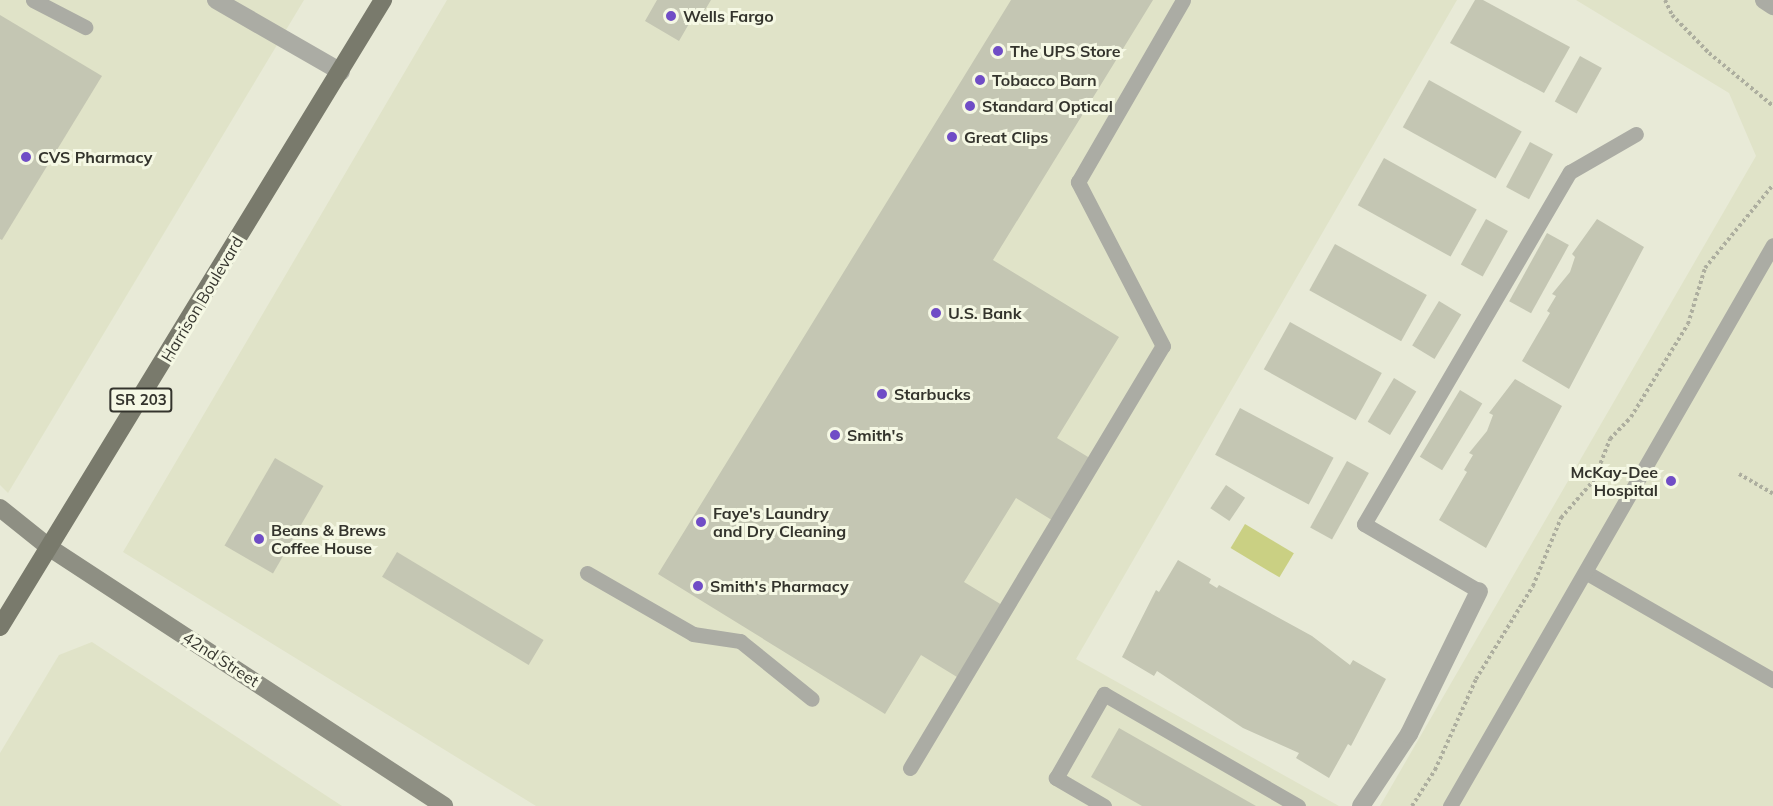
<!DOCTYPE html>
<html>
<head>
<meta charset="utf-8">
<style>
  body { margin:0 }
  #map { position:relative; width:1773px; height:806px; overflow:hidden; background:#e8ead7; font-family:Mulish,sans-serif }
  div>[style] { position:absolute }
  [style*='--x'] { left:calc(var(--x)*1px); top:calc(var(--y)*1px); width:calc(var(--w)*1px); rotate:calc(var(--a)*1deg) }
  .built>* { inset:0; background:#e0e3c8 }
  .water>* { inset:0; background:#cad083; transform-origin:0 0 }
  .building>* { inset:0; background:#c4c6b3; transform-origin:0 0 }
  .path>* { height:4px; margin-top:-2px; transform-origin:0; background:repeating-linear-gradient(90deg,#adae9f 0 3px,transparent 0 6px) }
  .lane>* { height:15px; margin:-7.5px; padding:0 7.5px; transform-origin:7.5px; border-radius:7.5px; background:#abaca4 }
  .street>* { height:18px; margin:-9px; padding:0 9px; transform-origin:9px; border-radius:9px; background:#abaca4 }
  .secondary>* { height:18px; margin:-9px; padding:0 9px; transform-origin:9px; border-radius:9px; background:#8e8f83 }
  .primary>* { height:18px; margin:-9px; padding:0 9px; transform-origin:9px; border-radius:9px; background:#797a6c }
  .dots>* { width:16px; height:16px; translate:-50% -50%; box-sizing:border-box; border:3px solid #f5f8e4; border-radius:50% }
  span { translate:-50% -50%; white-space:nowrap; text-align:center; line-height:1.15; -webkit-text-stroke:6px #f5f8e4; paint-order:stroke }
  .shield-label span { padding:2px 4px; background:#f5f8e4; border:2px solid; border-radius:4px; -webkit-text-stroke-width:0 }
  .shield-label { font-size:15px; color:#34342d; font-weight:700 }
  .poi-label { font-size:16px; color:#34342d; font-weight:700 }
  .left { translate:0 -50%; text-align:left }
  .right { translate:-100% -50%; text-align:right }
  .street-label { font-size:16px; color:#34342d }
</style>
</head>
<body>
<div id="map">
  <div class="built">
    <div style="clip-path:polygon(0 0,304px 0,8px 493px,0 485px)"></div>
    <div style="clip-path:polygon(447px 0,1457px 0,1076px 659px,1339px 806px,536px 806px,123px 552px)"></div>
    <div style="clip-path:polygon(1576px 0,1773px 0,1773px 806px,1380px 806px,1756px 156px,1729px 93px)"></div>
    <div style="clip-path:polygon(92px 642px,342px 806px,0 806px,0 753px,59px 655px)"></div>
  </div>
  <div class="water">
    <div style="left:1245px;top:524px;width:57px;height:28px;rotate:31deg"></div>
  </div>
  <div class="building">
    <div style="clip-path:polygon(657px 0,711px 0,705px 10px,697px 10px,679px 41px,645px 21px)"></div>
    <div style="clip-path:polygon(1011px 0,1153px 0,993px 260px,1119px 337px,1057px 438px,1093px 460px,1055px 522px,1016px 498px,964px 582px,1002px 605px,957px 677px,921px 655px,885px 714px,658px 574px)"></div>
    <div style="clip-path:polygon(1475px 0,1483px 0,1570px 47px,1544px 93px,1450px 43px)"></div>
    <div style="clip-path:polygon(0 15px,102px 76px,2px 240px,0 239px)"></div>
    <div style="left:1580px;top:56px;width:25px;height:52px;rotate:29deg"></div>
    <div style="left:1429px;top:80px;width:106px;height:54px;rotate:29deg"></div>
    <div style="left:1530px;top:142px;width:26px;height:51px;rotate:28deg"></div>
    <div style="left:1384px;top:158px;width:106px;height:54px;rotate:29deg"></div>
    <div style="left:1486px;top:219px;width:25px;height:52px;rotate:29deg"></div>
    <div style="clip-path:polygon(1597px 219px,1644px 247px,1569px 389px,1522px 361px,1550px 313px,1547px 311px,1556px 296px,1552px 294px,1570px 272px,1575px 257px,1572px 254px)"></div>
    <div style="left:1547px;top:233px;width:25px;height:78px;rotate:29deg"></div>
    <div style="left:1335px;top:244px;width:105px;height:53px;rotate:29deg"></div>
    <div style="left:1439px;top:301px;width:26px;height:52px;rotate:31deg"></div>
    <div style="left:1290px;top:322px;width:105px;height:54px;rotate:29deg"></div>
    <div style="left:1394px;top:378px;width:26px;height:51px;rotate:31deg"></div>
    <div style="clip-path:polygon(1515px 379px,1562px 406px,1486px 548px,1439px 520px,1467px 472px,1464px 470px,1473px 455px,1469px 453px,1487px 431px,1493px 415px,1489px 413px)"></div>
    <div style="left:1460px;top:390px;width:26px;height:78px;rotate:31deg"></div>
    <div style="left:1240px;top:408px;width:106px;height:53px;rotate:28deg"></div>
    <div style="left:275px;top:458px;width:56px;height:101px;rotate:30deg"></div>
    <div style="left:1347px;top:461px;width:25px;height:76px;rotate:29deg"></div>
    <div style="left:1226px;top:485px;width:23px;height:28px;rotate:34deg"></div>
    <div style="left:397px;top:552px;width:171px;height:29px;rotate:31deg"></div>
    <div style="clip-path:polygon(1178px 560px,1211px 579px,1209px 583px,1217px 588px,1219px 585px,1312px 636px,1350px 665px,1353px 660px,1386px 679px,1351px 746px,1348px 744px,1329px 778px,1296px 758px,1299px 753px,1243px 728px,1157px 671px,1154px 676px,1122px 657px,1156px 590px,1159px 592px)"></div>
    <div style="clip-path:polygon(1119px 728px,1256px 806px,1142px 806px,1091px 777px)"></div>
  </div>
  <div class="path">
    <div style="--x:1665;--y:0;--w:17;--a:65"></div>
    <div style="--x:1672;--y:15;--w:53;--a:45.8"></div>
    <div style="--x:1709;--y:53;--w:83;--a:39.6"></div>
    <div style="--x:1739;--y:474;--w:39;--a:30"></div>
    <div style="--x:1412;--y:806;--w:43;--a:-57.4"></div>
    <div style="--x:1435;--y:770;--w:100;--a:-65.7"></div>
    <div style="--x:1476;--y:679;--w:109;--a:-58.5"></div>
    <div style="--x:1533;--y:586;--w:74;--a:-67.6"></div>
    <div style="--x:1561;--y:518;--w:50;--a:-49"></div>
    <div style="--x:1594;--y:480;--w:44;--a:-68.7"></div>
    <div style="--x:1610;--y:439;--w:30;--a:-46"></div>
    <div style="--x:1631;--y:417;--w:109;--a:-58.5"></div>
    <div style="--x:1688;--y:324;--w:59;--a:-73.1"></div>
    <div style="--x:1705;--y:268;--w:107;--a:-50.7"></div>
  </div>
  <div class="lane">
    <div style="--x:33;--y:0;--w:59;--a:27.4"></div>
    <div style="--x:587;--y:573;--w:122;--a:29.9"></div>
    <div style="--x:693;--y:634;--w:48;--a:8.5"></div>
    <div style="--x:740;--y:641;--w:92;--a:38.9"></div>
    <div style="--x:1587;--y:573;--w:215;--a:29.9"></div>
    <div style="--x:1479;--y:591;--w:133;--a:-149.8"></div>
    <div style="--x:1364;--y:524;--w:408;--a:-59.7"></div>
    <div style="--x:1570;--y:172;--w:76;--a:-29.9"></div>
    <div style="--x:910;--y:768;--w:492;--a:-59.1"></div>
    <div style="--x:1163;--y:346;--w:185;--a:-117.4"></div>
    <div style="--x:1078;--y:182;--w:210;--a:-60"></div>
    <div style="--x:1104;--y:806;--w:56;--a:-149.7"></div>
    <div style="--x:1056;--y:778;--w:97;--a:-60.3"></div>
    <div style="--x:1104;--y:694;--w:224;--a:30"></div>
    <div style="--x:1450;--y:806;--w:647;--a:-60.07"></div>
  </div>
  <div class="street">
    <div style="--x:216;--y:0;--w:144;--a:29.9"></div>
    <div style="--x:1764;--y:0;--w:11;--a:34"></div>
    <div style="--x:1361;--y:806;--w:87;--a:-56.3"></div>
    <div style="--x:1409;--y:734;--w:159;--a:-63.9"></div>
  </div>
  <div class="secondary">
    <div style="--x:0;--y:508;--w:64;--a:38.7"></div>
    <div style="--x:50;--y:548;--w:471;--a:33.2"></div>
  </div>
  <div class="primary">
    <div style="--x:0;--y:627;--w:735;--a:-58.58"></div>
  </div>
  <div class="dots">
    <div style="left:671px;top:16px;background:#704dc6"></div>
    <div style="left:998px;top:51px;background:#704dc6"></div>
    <div style="left:980px;top:80px;background:#704dc6"></div>
    <div style="left:970px;top:106px;background:#704dc6"></div>
    <div style="left:952px;top:137px;background:#704dc6"></div>
    <div style="left:26px;top:157px;background:#704dc6"></div>
    <div style="left:936px;top:313px;background:#704dc6"></div>
    <div style="left:882px;top:394px;background:#704dc6"></div>
    <div style="left:835px;top:435px;background:#704dc6"></div>
    <div style="left:1671px;top:481px;background:#704dc6"></div>
    <div style="left:701px;top:522px;background:#704dc6"></div>
    <div style="left:259px;top:539px;background:#704dc6"></div>
    <div style="left:698px;top:586px;background:#704dc6"></div>
  </div>
  <div class="shield-label">
    <span style="left:141px;top:400px">SR 203</span>
  </div>
  <div class="poi-label">
    <span class="left" style="left:683px;top:16px">Wells Fargo</span>
    <span class="left" style="left:1010px;top:51px">The UPS Store</span>
    <span class="left" style="left:992px;top:80px">Tobacco Barn</span>
    <span class="left" style="left:982px;top:106px">Standard Optical</span>
    <span class="left" style="left:964px;top:137px">Great Clips</span>
    <span class="left" style="left:38px;top:157px">CVS Pharmacy</span>
    <span class="left" style="left:948px;top:313px">U.S. Bank</span>
    <span class="left" style="left:894px;top:394px">Starbucks</span>
    <span class="left" style="left:847px;top:435px">Smith's</span>
    <span class="right" style="left:1658px;top:481px">McKay-Dee<br>Hospital</span>
    <span class="left" style="left:713px;top:522px">Faye's Laundry<br>and Dry Cleaning</span>
    <span class="left" style="left:271px;top:539px">Beans &amp; Brews<br>Coffee House</span>
    <span class="left" style="left:710px;top:586px">Smith's Pharmacy</span>
  </div>
  <div class="street-label">
    <span style="left:202px;top:299px;rotate:-59deg">Harrison Boulevard</span>
    <span style="left:221px;top:659px;rotate:33deg">42nd Street</span>
  </div>
</div>
</body>
</html>
